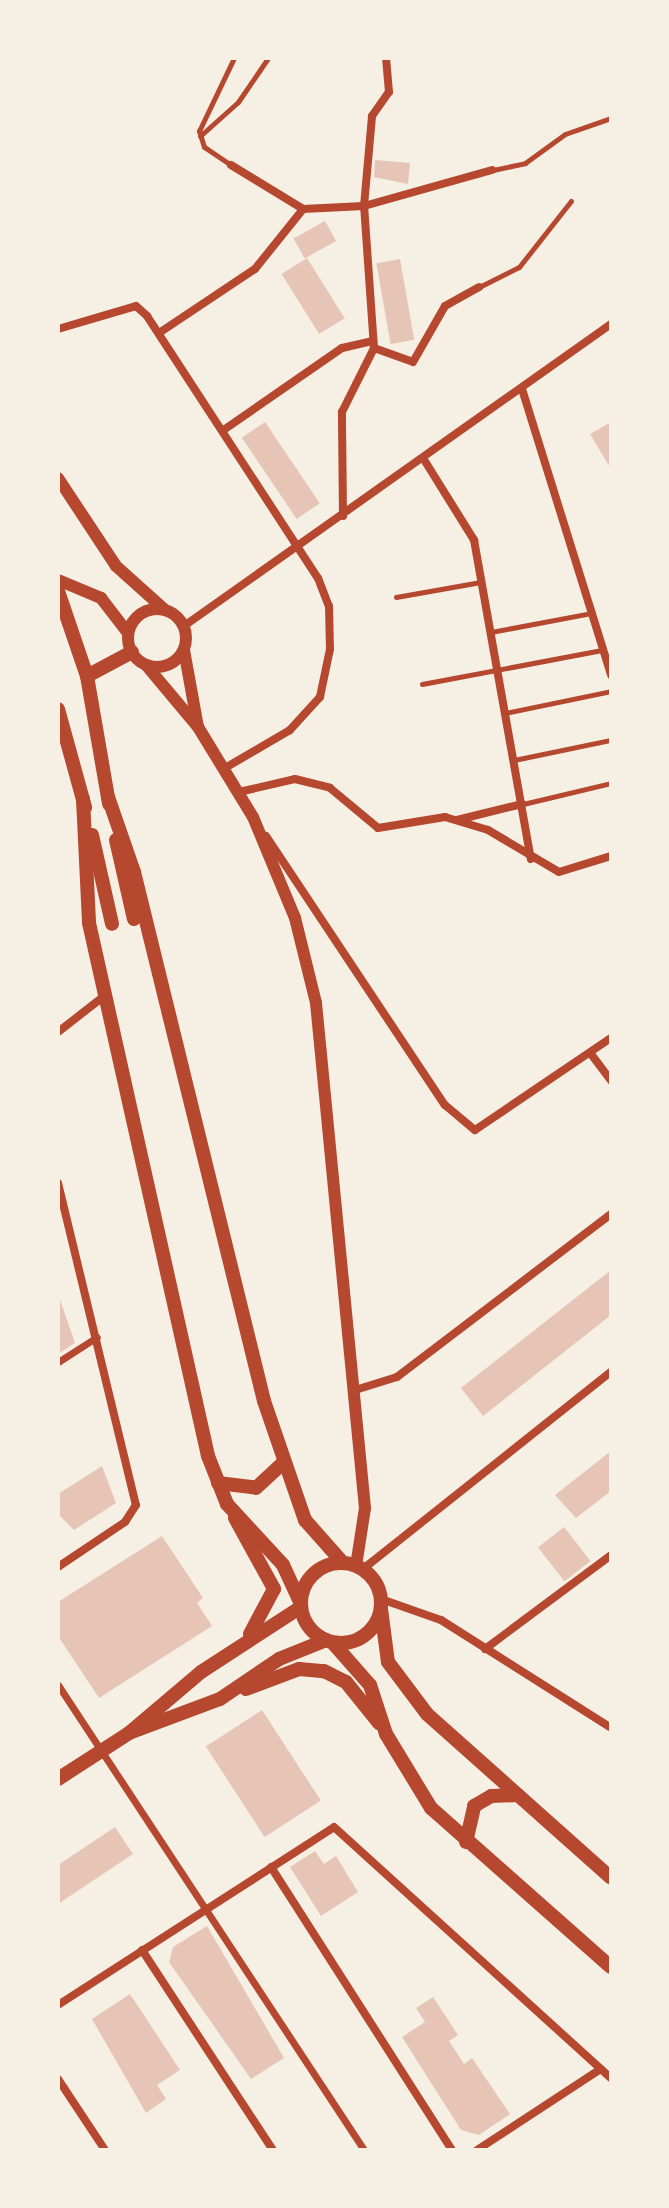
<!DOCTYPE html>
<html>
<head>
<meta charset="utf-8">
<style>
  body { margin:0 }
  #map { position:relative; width:669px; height:2208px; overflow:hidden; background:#f6efe4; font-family:Cabin,sans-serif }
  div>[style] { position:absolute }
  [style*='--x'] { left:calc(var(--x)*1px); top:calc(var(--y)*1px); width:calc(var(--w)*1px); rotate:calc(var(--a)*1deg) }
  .building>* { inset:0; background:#e6c5b7; transform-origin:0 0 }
  .service>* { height:5px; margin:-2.5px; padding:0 2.5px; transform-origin:2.5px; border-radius:2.5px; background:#b5482f }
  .pedestrian>* { height:7px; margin:-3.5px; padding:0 3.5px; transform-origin:3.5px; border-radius:3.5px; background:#b5482f }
  .minor>* { height:8px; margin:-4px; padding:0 4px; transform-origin:4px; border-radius:4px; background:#b5482f }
  .secondary>* { height:12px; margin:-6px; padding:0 6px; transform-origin:6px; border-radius:6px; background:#b5482f }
  .secondary>.ring { margin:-6px; padding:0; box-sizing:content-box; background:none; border:12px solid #b5482f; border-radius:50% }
  .primary>* { height:14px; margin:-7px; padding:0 7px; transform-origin:7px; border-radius:7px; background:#b5482f }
  .primary>.ring { margin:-7px; padding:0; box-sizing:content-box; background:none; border:14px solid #b5482f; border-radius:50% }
  span { translate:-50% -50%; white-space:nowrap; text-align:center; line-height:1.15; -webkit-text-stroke:8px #f6efe4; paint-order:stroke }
  .frame { position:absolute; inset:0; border:60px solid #f6efe4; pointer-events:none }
</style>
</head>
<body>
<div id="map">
  <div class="building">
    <div style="clip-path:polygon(375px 160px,410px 163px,408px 184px,374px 177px)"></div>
    <div style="left:325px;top:221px;width:23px;height:36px;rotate:61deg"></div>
    <div style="left:307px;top:258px;width:71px;height:30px;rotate:58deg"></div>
    <div style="left:400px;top:259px;width:82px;height:24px;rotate:80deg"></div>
    <div style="left:265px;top:422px;width:98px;height:28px;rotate:56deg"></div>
    <div style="clip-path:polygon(611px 422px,611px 469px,590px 434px)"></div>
    <div style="clip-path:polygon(611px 1270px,611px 1315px,483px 1416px,461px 1388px)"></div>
    <div style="clip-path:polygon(58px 1294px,75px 1343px,58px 1354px)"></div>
    <div style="clip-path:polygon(611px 1451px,611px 1491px,576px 1518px,555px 1495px)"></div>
    <div style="clip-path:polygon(102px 1466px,116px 1503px,74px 1530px,58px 1514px,58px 1494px)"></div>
    <div style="left:564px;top:1527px;width:43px;height:33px;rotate:52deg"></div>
    <div style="clip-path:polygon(162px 1536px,203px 1598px,197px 1603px,212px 1626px,99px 1698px,58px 1636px,58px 1602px)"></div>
    <div style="left:262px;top:1710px;width:108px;height:67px;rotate:57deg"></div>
    <div style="clip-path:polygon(115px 1827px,133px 1854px,58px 1904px,58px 1865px)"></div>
    <div style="clip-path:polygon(315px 1851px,324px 1864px,336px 1856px,358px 1892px,321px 1916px,290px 1867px)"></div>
    <div style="clip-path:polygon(207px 1926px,284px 2058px,251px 2079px,169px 1962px,173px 1947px)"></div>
    <div style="clip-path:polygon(130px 1994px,180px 2070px,157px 2085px,166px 2099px,146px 2113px,92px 2019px)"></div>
    <div style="clip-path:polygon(433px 1997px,458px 2035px,449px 2041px,464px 2064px,472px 2058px,510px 2114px,479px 2135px,461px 2130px,402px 2037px,425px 2022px,416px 2008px)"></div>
  </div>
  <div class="service">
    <div style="--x:200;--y:136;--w:51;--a:-41.8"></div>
    <div style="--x:238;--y:102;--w:53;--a:-55.7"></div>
    <div style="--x:231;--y:165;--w:32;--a:-146"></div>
    <div style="--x:204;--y:147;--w:17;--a:-107"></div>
    <div style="--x:199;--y:131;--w:81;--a:-64.4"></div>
    <div style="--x:493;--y:170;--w:33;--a:-12"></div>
    <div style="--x:525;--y:163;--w:49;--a:-35.9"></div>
    <div style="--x:565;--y:134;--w:49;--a:-19.2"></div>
    <div style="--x:479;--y:287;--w:45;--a:-26.6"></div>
    <div style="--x:519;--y:267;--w:84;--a:-51.8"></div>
    <div style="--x:396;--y:597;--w:86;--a:-10"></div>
    <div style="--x:491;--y:632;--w:103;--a:-10.7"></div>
    <div style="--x:422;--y:684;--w:183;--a:-10.7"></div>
    <div style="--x:505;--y:713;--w:108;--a:-11.7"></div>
    <div style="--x:514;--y:760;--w:99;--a:-11.7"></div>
    <div style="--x:523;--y:804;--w:90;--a:-13.4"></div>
  </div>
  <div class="pedestrian">
    <div style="--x:58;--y:1362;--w:46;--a:-32.7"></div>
    <div style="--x:58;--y:1685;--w:557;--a:56.65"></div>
  </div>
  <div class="minor">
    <div style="--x:231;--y:165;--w:84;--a:31.4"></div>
    <div style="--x:303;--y:209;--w:61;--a:-2.8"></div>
    <div style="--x:364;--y:206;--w:133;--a:-15.7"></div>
    <div style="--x:58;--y:329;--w:81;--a:-16.4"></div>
    <div style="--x:136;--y:306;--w:15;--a:42"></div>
    <div style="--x:147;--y:316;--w:313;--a:56.9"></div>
    <div style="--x:318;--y:578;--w:30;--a:69"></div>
    <div style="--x:329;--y:606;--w:43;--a:88.7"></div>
    <div style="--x:330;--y:649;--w:49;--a:101.8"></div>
    <div style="--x:320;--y:697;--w:45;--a:132.3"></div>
    <div style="--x:290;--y:730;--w:75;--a:149.7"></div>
    <div style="--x:159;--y:333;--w:115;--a:-33.7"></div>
    <div style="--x:255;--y:269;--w:77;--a:-51.3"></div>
    <div style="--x:374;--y:348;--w:41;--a:19.7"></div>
    <div style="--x:413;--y:362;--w:64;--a:-60.3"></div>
    <div style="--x:445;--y:306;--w:39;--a:-29"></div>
    <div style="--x:522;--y:389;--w:300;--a:72.7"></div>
    <div style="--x:225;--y:429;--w:142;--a:-34.7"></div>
    <div style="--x:342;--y:348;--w:32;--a:-13"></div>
    <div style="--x:423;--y:458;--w:97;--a:58.1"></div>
    <div style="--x:474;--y:540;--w:324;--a:79.9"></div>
    <div style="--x:343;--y:516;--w:104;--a:-90.6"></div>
    <div style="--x:342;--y:412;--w:72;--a:-63.4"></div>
    <div style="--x:374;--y:348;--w:142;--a:-94"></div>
    <div style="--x:364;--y:206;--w:90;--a:-84.9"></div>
    <div style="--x:372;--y:116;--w:29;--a:-55"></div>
    <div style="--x:389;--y:92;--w:34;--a:-95"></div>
    <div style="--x:184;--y:626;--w:523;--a:-35.27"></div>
    <div style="--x:239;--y:792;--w:57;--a:-13.1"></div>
    <div style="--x:295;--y:779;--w:36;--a:14"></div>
    <div style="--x:330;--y:788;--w:62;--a:39.8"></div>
    <div style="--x:378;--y:828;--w:68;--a:-9.3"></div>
    <div style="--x:445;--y:817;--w:45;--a:16.8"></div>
    <div style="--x:488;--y:830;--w:82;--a:30.6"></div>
    <div style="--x:559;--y:872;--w:54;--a:-17.1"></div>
    <div style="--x:457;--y:820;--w:67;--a:-13.8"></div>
    <div style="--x:266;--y:836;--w:323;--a:56.4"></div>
    <div style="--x:445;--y:1105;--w:39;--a:40"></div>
    <div style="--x:475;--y:1130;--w:164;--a:-34.1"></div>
    <div style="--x:58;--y:1032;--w:57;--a:-37.9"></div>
    <div style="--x:591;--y:1054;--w:34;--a:53"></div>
    <div style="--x:58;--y:1183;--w:331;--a:76.4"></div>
    <div style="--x:136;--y:1505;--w:20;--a:123"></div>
    <div style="--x:125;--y:1522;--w:81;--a:146.1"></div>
    <div style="--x:352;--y:1391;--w:47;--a:-17.3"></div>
    <div style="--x:397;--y:1377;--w:269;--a:-37.3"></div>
    <div style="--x:363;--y:1569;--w:317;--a:-38.5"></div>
    <div style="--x:381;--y:1599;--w:64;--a:19.3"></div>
    <div style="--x:441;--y:1620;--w:201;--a:32.4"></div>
    <div style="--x:485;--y:1649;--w:157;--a:-36.7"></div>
    <div style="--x:271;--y:1867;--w:336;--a:57.4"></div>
    <div style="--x:142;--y:1950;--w:239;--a:56.8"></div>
    <div style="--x:58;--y:2005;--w:328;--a:-32.8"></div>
    <div style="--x:334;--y:1827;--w:374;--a:42.2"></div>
    <div style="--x:58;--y:2079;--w:85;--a:56.5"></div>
    <div style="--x:477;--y:2150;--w:148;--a:-33.2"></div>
  </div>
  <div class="secondary">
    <div style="--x:58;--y:478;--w:105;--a:56.6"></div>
    <div style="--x:116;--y:566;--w:64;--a:41.9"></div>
    <div style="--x:58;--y:580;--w:47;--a:22.7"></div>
    <div style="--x:101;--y:598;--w:44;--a:52.4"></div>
    <div class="ring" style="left:128px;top:609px;width:46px;height:46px"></div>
    <div style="--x:184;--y:650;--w:78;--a:79.7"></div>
    <div style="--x:146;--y:665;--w:81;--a:50"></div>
    <div style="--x:198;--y:727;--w:105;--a:58.6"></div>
    <div style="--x:253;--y:817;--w:109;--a:67.4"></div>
    <div style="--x:295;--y:918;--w:88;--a:76.1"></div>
    <div style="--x:316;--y:1003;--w:507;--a:84.46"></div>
    <div style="--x:365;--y:1508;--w:59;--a:98.8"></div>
  </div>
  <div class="primary">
    <div style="--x:58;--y:591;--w:90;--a:71.2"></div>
    <div style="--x:87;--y:676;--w:130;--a:80.2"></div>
    <div style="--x:87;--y:676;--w:51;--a:-28.1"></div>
    <div style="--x:58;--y:709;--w:102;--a:74.6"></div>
    <div style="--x:108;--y:797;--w:79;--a:70.9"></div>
    <div style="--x:134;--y:872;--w:545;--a:76.19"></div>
    <div style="--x:264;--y:1401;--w:126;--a:71"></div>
    <div style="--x:305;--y:1520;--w:57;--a:48.5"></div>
    <div style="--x:83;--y:799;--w:124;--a:87.2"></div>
    <div style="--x:89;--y:923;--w:546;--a:77.41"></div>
    <div style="--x:208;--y:1456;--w:52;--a:68.4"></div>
    <div style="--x:227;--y:1504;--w:83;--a:47.4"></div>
    <div style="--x:283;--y:1565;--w:43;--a:65.2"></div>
    <div style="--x:92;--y:835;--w:91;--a:77.3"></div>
    <div style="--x:116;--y:840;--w:81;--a:77.2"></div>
    <div style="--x:218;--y:1483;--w:38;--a:7"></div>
    <div style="--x:256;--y:1488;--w:37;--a:-43"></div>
    <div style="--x:235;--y:1518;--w:81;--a:61.2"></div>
    <div style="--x:274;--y:1589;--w:51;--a:118.1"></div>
    <div class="ring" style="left:301px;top:1563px;width:66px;height:66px"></div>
    <div style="--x:301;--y:1607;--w:119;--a:147"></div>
    <div style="--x:201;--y:1672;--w:94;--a:139.7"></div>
    <div style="--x:129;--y:1733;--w:97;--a:-20.5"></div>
    <div style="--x:220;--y:1699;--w:71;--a:-34.1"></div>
    <div style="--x:279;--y:1659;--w:51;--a:-22"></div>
    <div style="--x:381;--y:1609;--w:53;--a:82.5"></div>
    <div style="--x:388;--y:1662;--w:65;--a:53.1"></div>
    <div style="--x:427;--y:1714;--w:246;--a:41.7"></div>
    <div style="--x:333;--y:1643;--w:56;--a:48.6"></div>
    <div style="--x:370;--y:1685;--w:52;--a:71.9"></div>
    <div style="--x:386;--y:1734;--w:87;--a:58.7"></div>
    <div style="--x:431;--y:1808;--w:240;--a:41.5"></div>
    <div style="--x:246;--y:1689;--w:57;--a:-20.7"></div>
    <div style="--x:299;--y:1669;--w:25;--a:5"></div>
    <div style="--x:324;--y:1671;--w:25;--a:27"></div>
    <div style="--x:346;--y:1682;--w:53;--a:51.2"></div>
    <div style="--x:58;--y:1779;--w:85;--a:-32.9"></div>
    <div style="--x:466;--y:1842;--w:37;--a:-77"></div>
    <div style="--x:474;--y:1806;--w:20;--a:-30"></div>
    <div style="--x:491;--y:1796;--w:27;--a:-2"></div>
  </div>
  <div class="frame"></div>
</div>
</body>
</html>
